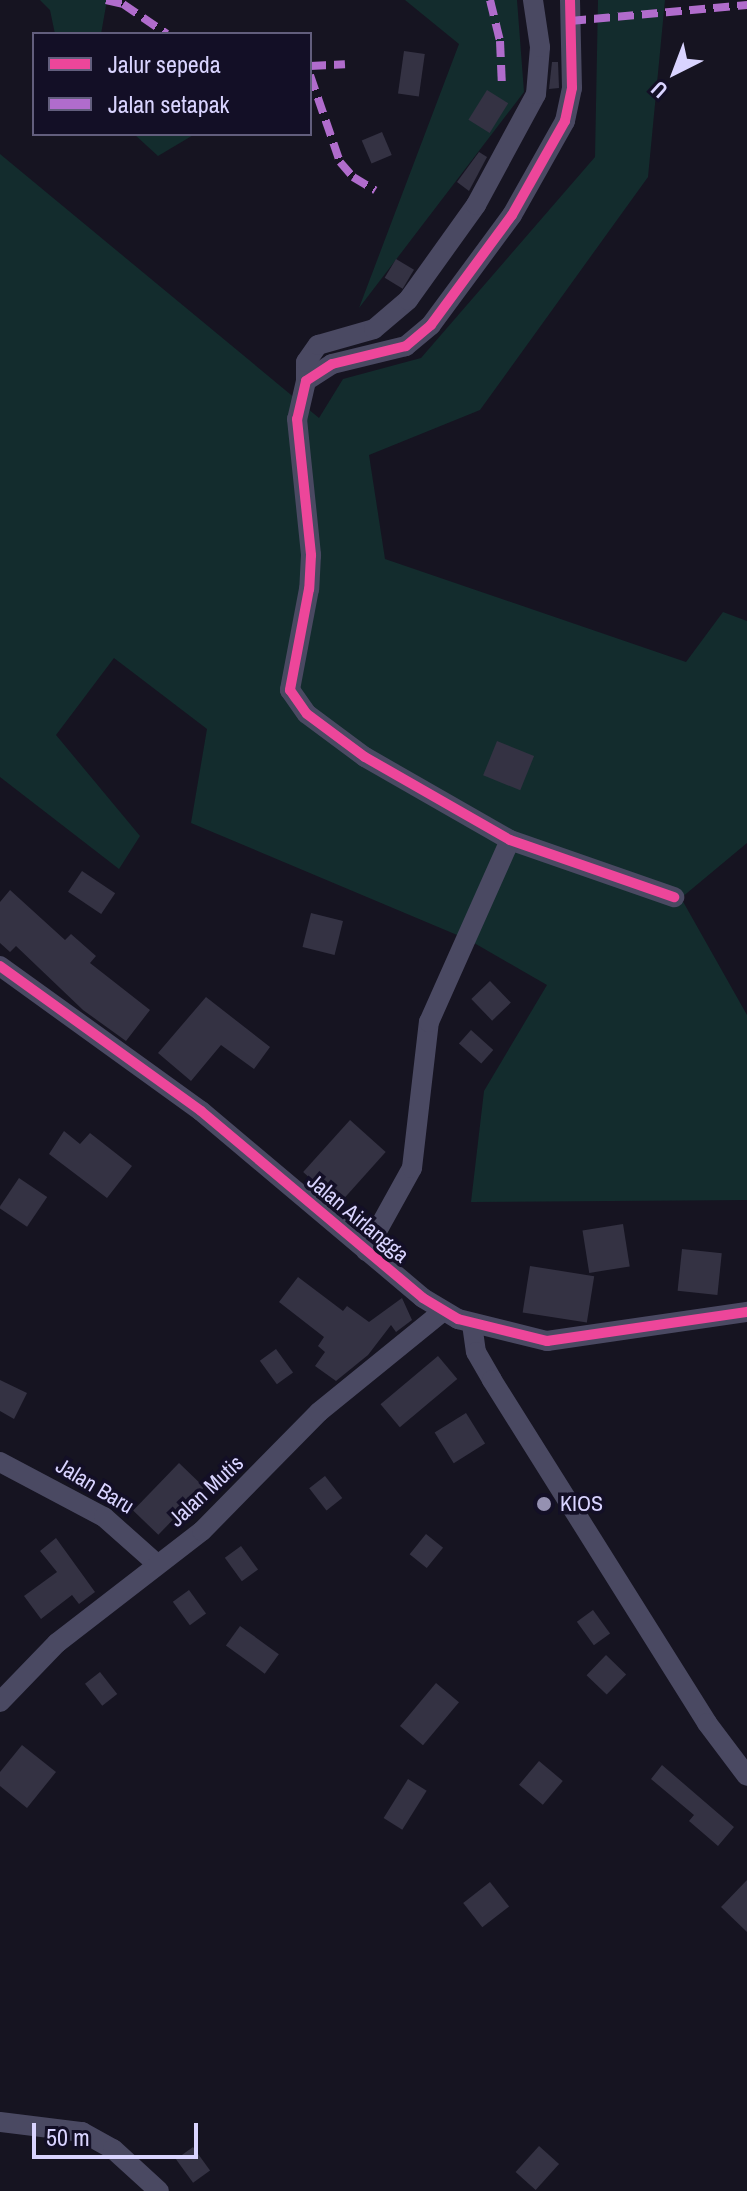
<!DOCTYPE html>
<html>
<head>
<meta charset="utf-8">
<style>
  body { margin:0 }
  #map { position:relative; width:747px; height:2191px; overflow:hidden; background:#161421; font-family:"Archivo Narrow",sans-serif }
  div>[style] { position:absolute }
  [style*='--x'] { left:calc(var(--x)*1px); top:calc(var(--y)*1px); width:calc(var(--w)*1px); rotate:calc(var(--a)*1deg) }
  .green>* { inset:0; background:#132c2d }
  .building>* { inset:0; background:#343243; transform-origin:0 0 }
  .minor>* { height:20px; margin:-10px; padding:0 10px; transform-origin:10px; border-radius:10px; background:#4a4962 }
  .quiet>* { height:8px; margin-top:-4px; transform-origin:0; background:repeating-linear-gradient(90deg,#b06ccc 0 16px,transparent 0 24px) }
  .cycleway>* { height:10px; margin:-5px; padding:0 5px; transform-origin:5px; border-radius:5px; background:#ed469a }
  .dots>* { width:22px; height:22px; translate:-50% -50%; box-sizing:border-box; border:4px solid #130f26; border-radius:50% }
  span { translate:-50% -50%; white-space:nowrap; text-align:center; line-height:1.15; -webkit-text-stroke:7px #130f26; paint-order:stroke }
  .street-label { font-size:22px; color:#d9d4ff }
  .poi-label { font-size:22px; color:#d9d4ff }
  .left { translate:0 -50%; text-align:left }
  .legend { position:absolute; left:32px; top:32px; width:280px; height:104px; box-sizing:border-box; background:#130f26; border:2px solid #625e7d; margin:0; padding:10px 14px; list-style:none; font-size:24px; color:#d9d4ff }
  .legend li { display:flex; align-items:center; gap:16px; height:40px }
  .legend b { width:40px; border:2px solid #625e7d }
  .north { position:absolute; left:635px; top:32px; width:80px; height:80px; -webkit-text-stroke:6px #130f26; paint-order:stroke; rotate:222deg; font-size:22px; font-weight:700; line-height:32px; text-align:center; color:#d9d4ff }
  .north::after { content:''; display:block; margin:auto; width:28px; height:36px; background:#d9d4ff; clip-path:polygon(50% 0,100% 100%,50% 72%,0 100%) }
  .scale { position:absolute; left:32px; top:2123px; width:166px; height:36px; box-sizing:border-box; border:4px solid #d9d4ff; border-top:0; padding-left:10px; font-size:24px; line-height:28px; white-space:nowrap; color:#d9d4ff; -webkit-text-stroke:6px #130f26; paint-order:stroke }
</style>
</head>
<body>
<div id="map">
  <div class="green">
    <div style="clip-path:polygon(40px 0,107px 0,101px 34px,55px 34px,50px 10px)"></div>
    <div style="clip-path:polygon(405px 0,517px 0,524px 92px,359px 308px,459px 44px)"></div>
    <div style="clip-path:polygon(598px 0,665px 0,648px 177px,480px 410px,369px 455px,385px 559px,686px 662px,723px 612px,747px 621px,747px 843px,681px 898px,747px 1015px,747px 1200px,471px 1202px,484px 1091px,547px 985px,469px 940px,191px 823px,207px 729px,114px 658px,56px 735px,140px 836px,119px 869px,0 777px,0 154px,319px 418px,343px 379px,421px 358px,595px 157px)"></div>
    <div style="clip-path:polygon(134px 134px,195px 134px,158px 156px)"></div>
  </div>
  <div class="building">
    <div style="left:404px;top:51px;width:21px;height:43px;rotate:8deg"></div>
    <div style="clip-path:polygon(552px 62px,558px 62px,559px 88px,549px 89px)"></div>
    <div style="left:487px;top:90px;width:25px;height:35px;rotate:32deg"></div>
    <div style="left:382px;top:132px;width:25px;height:22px;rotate:67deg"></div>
    <div style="clip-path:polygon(479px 152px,487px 157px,469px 191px,457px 182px)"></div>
    <div style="left:396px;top:259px;width:21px;height:22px;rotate:31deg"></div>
    <div style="left:497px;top:741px;width:40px;height:37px;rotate:22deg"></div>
    <div style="left:82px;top:871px;width:40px;height:25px;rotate:34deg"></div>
    <div style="clip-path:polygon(10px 890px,65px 940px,71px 934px,96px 956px,90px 963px,150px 1010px,126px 1041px,83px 1010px,16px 946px,10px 952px,0 943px,0 902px)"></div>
    <div style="left:311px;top:913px;width:33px;height:35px;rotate:14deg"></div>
    <div style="left:490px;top:981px;width:30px;height:26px;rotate:46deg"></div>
    <div style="clip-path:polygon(206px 997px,270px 1047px,254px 1069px,221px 1045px,191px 1081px,158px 1053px)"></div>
    <div style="left:471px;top:1030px;width:30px;height:18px;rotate:42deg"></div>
    <div style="left:350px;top:1120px;width:48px;height:70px;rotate:42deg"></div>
    <div style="clip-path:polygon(64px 1131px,80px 1144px,90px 1133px,132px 1166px,107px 1198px,49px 1154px)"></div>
    <div style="left:19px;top:1178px;width:34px;height:36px;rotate:34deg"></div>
    <div style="left:623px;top:1224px;width:43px;height:41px;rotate:81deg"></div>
    <div style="left:682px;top:1249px;width:40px;height:42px;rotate:6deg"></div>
    <div style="left:530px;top:1266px;width:65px;height:47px;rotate:9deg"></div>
    <div style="clip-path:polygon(298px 1277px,343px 1311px,347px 1306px,369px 1322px,402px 1298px,412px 1320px,396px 1332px,391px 1325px,368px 1355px,336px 1381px,315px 1366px,325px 1352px,318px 1346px,324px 1337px,279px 1302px)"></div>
    <div style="left:276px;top:1349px;width:29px;height:20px;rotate:54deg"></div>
    <div style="left:438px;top:1356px;width:30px;height:75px;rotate:50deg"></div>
    <div style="clip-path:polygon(0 1380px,27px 1393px,14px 1419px,0 1411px)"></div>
    <div style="left:466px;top:1413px;width:36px;height:37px;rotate:58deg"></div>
    <div style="left:179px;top:1463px;width:35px;height:66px;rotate:44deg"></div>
    <div style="left:325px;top:1476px;width:28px;height:20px;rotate:52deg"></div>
    <div style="left:426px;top:1534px;width:22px;height:26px;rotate:39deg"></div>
    <div style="clip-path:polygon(56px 1538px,95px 1592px,79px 1604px,72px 1595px,41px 1619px,24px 1596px,57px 1572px,40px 1551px)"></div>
    <div style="left:241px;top:1546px;width:29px;height:20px;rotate:54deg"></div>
    <div style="left:189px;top:1590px;width:29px;height:20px;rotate:54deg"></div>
    <div style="left:593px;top:1610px;width:29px;height:20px;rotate:54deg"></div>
    <div style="left:240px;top:1626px;width:48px;height:24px;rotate:36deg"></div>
    <div style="left:606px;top:1655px;width:28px;height:28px;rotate:44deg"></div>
    <div style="left:100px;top:1672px;width:28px;height:19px;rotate:52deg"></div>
    <div style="left:436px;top:1683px;width:30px;height:56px;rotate:40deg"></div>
    <div style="clip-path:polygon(22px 1745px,56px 1772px,27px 1808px,0 1786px,0 1772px)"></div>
    <div style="left:539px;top:1761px;width:31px;height:31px;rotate:40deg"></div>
    <div style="clip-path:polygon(662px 1765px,734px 1827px,718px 1846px,689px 1821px,694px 1815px,651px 1779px)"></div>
    <div style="left:408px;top:1779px;width:22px;height:46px;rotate:32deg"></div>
    <div style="clip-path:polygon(747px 1880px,747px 1932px,721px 1907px)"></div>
    <div style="left:490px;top:1882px;width:31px;height:34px;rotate:52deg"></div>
    <div style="left:539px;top:2146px;width:27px;height:35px;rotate:42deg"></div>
    <div style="left:193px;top:2147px;width:29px;height:21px;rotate:54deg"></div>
  </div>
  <div class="minor">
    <div style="--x:570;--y:0;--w:88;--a:88.7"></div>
    <div style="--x:572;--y:88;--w:34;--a:102"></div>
    <div style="--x:565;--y:121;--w:108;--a:119.4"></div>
    <div style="--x:512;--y:215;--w:137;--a:126.4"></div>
    <div style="--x:431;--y:325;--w:33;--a:140"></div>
    <div style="--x:406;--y:346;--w:76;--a:166.3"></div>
    <div style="--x:332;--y:364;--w:31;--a:147"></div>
    <div style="--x:306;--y:381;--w:39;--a:103"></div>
    <div style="--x:297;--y:419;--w:137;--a:84.1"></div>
    <div style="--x:311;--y:555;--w:34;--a:93"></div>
    <div style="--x:309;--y:589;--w:103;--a:100.7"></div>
    <div style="--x:290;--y:690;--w:29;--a:55"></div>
    <div style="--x:307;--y:714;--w:72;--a:36.6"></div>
    <div style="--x:365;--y:757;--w:167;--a:29.8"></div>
    <div style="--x:510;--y:840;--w:174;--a:19.2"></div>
    <div style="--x:306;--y:381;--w:19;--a:-90"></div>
    <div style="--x:306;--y:362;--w:21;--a:-55"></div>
    <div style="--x:318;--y:345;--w:58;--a:-15.9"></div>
    <div style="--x:374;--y:329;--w:45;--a:-40.5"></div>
    <div style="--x:408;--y:300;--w:117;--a:-54.4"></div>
    <div style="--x:476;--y:205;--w:126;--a:-61.6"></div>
    <div style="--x:536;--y:94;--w:47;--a:-85.1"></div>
    <div style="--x:540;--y:47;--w:48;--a:-98.5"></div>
    <div style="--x:0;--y:966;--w:248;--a:35.8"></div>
    <div style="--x:201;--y:1111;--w:290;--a:40.1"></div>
    <div style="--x:423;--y:1298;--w:41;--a:31"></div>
    <div style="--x:458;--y:1319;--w:92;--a:13.9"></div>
    <div style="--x:547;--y:1341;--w:202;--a:-8.3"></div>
    <div style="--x:366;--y:1251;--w:95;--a:-61"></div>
    <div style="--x:412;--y:1168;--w:147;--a:-83.4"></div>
    <div style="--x:429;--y:1022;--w:199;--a:-66"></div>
    <div style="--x:472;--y:1324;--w:28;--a:82"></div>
    <div style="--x:476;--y:1352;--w:32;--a:60"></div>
    <div style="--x:492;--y:1380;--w:405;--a:57.9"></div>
    <div style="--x:707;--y:1723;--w:66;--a:53"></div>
    <div style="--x:0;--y:1462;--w:118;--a:27.9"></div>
    <div style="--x:104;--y:1517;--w:71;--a:41.6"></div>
    <div style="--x:0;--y:1702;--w:82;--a:-46"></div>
    <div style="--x:57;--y:1643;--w:183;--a:-37.7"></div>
    <div style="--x:202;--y:1531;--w:167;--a:-45.5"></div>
    <div style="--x:319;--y:1412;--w:159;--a:-39.1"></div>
    <div style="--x:0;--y:2122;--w:83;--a:7"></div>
    <div style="--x:82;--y:2132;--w:35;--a:29"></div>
    <div style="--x:113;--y:2149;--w:62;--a:42.4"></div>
  </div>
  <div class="quiet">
    <div style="--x:106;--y:0;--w:17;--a:13"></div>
    <div style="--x:123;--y:4;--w:53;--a:34.3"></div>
    <div style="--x:490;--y:0;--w:42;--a:76.3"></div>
    <div style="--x:500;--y:41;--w:46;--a:87.5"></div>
    <div style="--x:570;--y:21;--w:178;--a:-5.2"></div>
    <div style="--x:310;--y:66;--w:35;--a:-3"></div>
    <div style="--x:310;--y:75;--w:92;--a:71"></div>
    <div style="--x:340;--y:162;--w:20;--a:49"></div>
    <div style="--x:353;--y:177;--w:26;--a:31"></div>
  </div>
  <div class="cycleway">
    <div style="--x:570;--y:0;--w:88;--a:88.7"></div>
    <div style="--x:572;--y:88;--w:34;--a:102"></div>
    <div style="--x:565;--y:121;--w:108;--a:119.4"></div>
    <div style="--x:512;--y:215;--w:137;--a:126.4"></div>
    <div style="--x:431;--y:325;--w:33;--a:140"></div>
    <div style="--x:406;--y:346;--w:76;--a:166.3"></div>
    <div style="--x:332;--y:364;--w:31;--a:147"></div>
    <div style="--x:306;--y:381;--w:39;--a:103"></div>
    <div style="--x:297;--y:419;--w:137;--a:84.1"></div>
    <div style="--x:311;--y:555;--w:34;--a:93"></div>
    <div style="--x:309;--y:589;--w:103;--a:100.7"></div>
    <div style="--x:290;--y:690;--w:29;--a:55"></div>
    <div style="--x:307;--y:714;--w:72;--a:36.6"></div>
    <div style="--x:365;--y:757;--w:167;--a:29.8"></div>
    <div style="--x:510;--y:840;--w:174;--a:19.2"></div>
    <div style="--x:0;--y:966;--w:248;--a:35.8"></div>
    <div style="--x:201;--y:1111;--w:290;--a:40.1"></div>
    <div style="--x:423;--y:1298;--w:41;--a:31"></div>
    <div style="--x:458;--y:1319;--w:92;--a:13.9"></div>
    <div style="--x:547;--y:1341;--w:202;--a:-8.3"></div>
  </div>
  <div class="dots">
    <div style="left:544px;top:1504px;background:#9591b1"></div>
  </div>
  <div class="street-label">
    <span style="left:358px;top:1218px;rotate:40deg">Jalan Airlangga</span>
    <span style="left:95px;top:1486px;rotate:31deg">Jalan Baru</span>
    <span style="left:206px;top:1491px;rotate:-43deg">Jalan Mutis</span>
  </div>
  <div class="poi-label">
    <span class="left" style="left:560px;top:1504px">KIOS</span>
  </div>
  <ul class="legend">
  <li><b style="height:10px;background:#ed469a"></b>Jalur sepeda</li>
  <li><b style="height:10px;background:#b06ccc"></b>Jalan setapak</li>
  </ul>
  <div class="north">U</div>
  <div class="scale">50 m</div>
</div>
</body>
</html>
